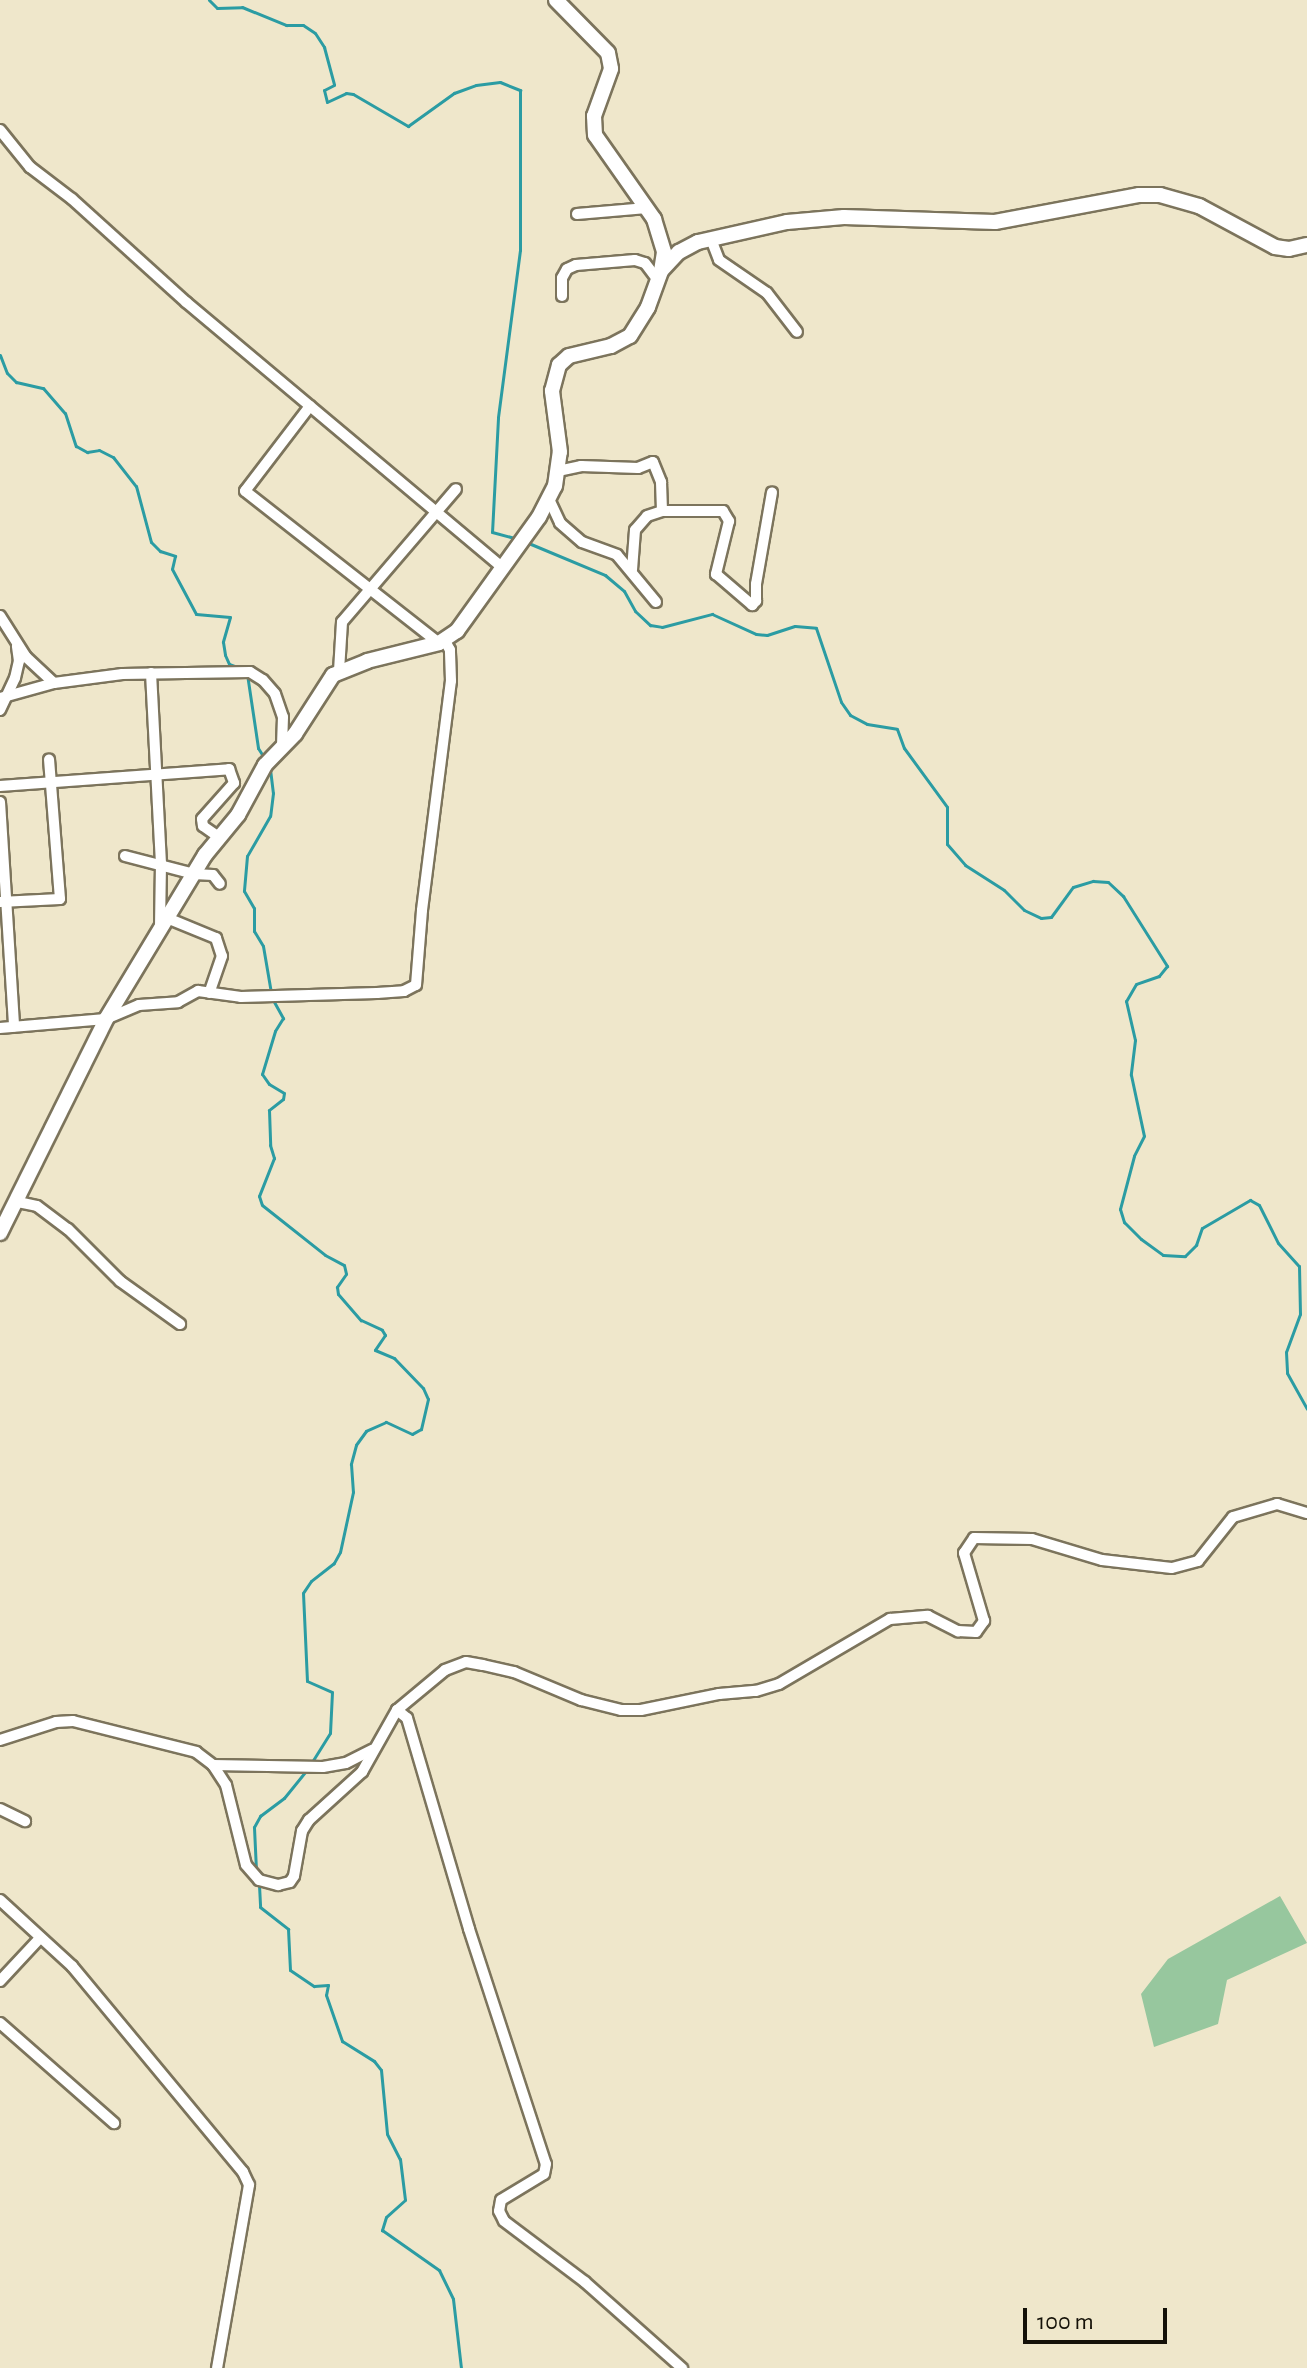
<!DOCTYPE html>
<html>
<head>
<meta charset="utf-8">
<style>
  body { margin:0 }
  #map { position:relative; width:1307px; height:2368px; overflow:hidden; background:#efe7cb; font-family:"Alegreya Sans",sans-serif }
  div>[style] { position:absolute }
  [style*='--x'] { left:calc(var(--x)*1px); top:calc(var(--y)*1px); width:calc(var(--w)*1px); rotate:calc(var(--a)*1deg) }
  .green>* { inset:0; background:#97c79e }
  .stream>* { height:3px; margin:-1.5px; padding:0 1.5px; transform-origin:1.5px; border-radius:1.5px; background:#2b9ca3 }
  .roads { filter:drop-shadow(2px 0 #7c745c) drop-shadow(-2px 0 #7c745c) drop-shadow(0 2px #7c745c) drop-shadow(0 -2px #7c745c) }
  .street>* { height:10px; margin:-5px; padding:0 5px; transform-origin:5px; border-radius:5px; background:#fff }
  .secondary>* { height:14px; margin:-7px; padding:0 7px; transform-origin:7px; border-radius:7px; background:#fff }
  span { translate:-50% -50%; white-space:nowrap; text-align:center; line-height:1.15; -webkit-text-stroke:8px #efe7cb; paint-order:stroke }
  .scale { position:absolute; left:1023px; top:2308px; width:144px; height:36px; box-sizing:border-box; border:4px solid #141108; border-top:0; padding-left:10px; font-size:24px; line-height:28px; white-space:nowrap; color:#141108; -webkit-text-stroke:6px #efe7cb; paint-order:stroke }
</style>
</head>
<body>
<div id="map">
  <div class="green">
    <div style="clip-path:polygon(1280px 1896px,1307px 1943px,1227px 1980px,1218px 2024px,1154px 2047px,1141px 1994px,1168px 1959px)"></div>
  </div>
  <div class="stream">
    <div style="--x:209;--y:0;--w:11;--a:45"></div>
    <div style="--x:217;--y:8;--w:25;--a:-2"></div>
    <div style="--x:242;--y:7;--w:48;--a:22.2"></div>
    <div style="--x:286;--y:25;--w:17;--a:0"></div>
    <div style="--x:303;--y:25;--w:14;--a:34"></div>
    <div style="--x:315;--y:33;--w:17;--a:57"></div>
    <div style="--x:324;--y:47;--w:39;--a:75"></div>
    <div style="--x:334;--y:85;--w:11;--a:153"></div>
    <div style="--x:324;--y:90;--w:12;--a:76"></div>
    <div style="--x:327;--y:102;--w:21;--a:-25"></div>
    <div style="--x:346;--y:93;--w:7;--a:8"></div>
    <div style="--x:353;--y:94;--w:64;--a:30.2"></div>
    <div style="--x:408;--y:126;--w:57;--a:-35.7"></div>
    <div style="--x:454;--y:93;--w:23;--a:-20"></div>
    <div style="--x:476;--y:85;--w:24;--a:-7"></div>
    <div style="--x:500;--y:82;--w:22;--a:22"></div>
    <div style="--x:520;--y:90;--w:160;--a:90"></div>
    <div style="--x:520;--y:250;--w:169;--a:97.5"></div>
    <div style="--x:498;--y:418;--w:114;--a:93"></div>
    <div style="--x:492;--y:532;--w:28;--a:15"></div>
    <div style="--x:0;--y:355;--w:19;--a:69"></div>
    <div style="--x:7;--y:373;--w:13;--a:45"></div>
    <div style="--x:16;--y:382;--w:28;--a:13"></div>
    <div style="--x:43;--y:388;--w:33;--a:49"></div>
    <div style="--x:65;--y:413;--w:35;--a:72"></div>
    <div style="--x:76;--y:446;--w:13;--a:29"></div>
    <div style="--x:87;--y:452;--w:12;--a:-9"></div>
    <div style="--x:99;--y:450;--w:16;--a:27"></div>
    <div style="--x:113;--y:457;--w:37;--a:52"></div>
    <div style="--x:136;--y:486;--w:58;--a:75"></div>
    <div style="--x:151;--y:542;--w:13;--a:45"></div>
    <div style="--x:160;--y:551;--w:16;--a:18"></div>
    <div style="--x:175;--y:556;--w:13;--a:103"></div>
    <div style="--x:172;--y:569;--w:51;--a:61.9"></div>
    <div style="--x:196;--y:614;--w:34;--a:5"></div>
    <div style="--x:230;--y:617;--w:26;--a:106"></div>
    <div style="--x:223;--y:642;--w:13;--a:81"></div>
    <div style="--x:225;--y:655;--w:10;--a:66"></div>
    <div style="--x:229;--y:664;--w:14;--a:21"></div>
    <div style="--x:526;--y:542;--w:86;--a:22.7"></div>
    <div style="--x:605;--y:575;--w:25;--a:40"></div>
    <div style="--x:624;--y:591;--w:23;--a:61"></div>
    <div style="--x:635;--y:611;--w:21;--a:43"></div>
    <div style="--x:650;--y:625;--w:12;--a:9"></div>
    <div style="--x:662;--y:627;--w:52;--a:-14.6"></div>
    <div style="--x:712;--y:614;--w:48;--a:24.4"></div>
    <div style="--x:756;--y:634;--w:11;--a:5"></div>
    <div style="--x:767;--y:635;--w:29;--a:-18"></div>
    <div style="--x:795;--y:626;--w:21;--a:5"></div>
    <div style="--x:816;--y:628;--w:78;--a:71.3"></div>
    <div style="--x:841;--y:702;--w:16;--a:55"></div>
    <div style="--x:850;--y:715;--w:19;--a:28"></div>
    <div style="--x:867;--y:724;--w:30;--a:9"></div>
    <div style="--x:897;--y:729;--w:20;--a:70"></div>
    <div style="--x:904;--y:748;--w:73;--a:53.9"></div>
    <div style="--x:947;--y:807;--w:37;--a:90"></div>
    <div style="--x:947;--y:844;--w:28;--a:49"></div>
    <div style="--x:965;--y:865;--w:46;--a:32.7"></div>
    <div style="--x:1004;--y:890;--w:28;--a:45"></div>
    <div style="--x:1024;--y:910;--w:19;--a:25"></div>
    <div style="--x:1041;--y:918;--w:10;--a:-6"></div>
    <div style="--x:1051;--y:917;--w:37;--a:-54"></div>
    <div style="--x:1073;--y:887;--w:21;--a:-17"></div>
    <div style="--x:1093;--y:881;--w:15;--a:4"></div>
    <div style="--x:1108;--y:882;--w:21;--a:43"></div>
    <div style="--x:1123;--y:896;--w:83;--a:57.8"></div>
    <div style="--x:1167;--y:966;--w:13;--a:129"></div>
    <div style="--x:1159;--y:976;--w:24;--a:161"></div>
    <div style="--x:1136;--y:984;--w:20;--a:120"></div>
    <div style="--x:1126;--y:1001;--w:40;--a:77"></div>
    <div style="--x:1135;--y:1040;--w:35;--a:97"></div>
    <div style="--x:1131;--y:1075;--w:62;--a:78"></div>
    <div style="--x:1144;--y:1136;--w:22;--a:117"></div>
    <div style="--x:1134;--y:1156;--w:55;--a:104.8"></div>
    <div style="--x:1120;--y:1209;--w:14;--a:73"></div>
    <div style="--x:1124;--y:1222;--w:24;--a:45"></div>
    <div style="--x:1141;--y:1239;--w:27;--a:36"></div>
    <div style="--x:1163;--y:1255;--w:22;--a:3"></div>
    <div style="--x:1185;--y:1256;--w:16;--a:-45"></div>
    <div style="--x:1196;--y:1245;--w:18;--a:-71"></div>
    <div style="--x:1202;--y:1228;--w:56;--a:-30.3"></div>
    <div style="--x:1250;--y:1200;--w:10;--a:29"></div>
    <div style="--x:1259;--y:1205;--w:42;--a:63.4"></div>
    <div style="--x:1278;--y:1243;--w:31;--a:48"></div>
    <div style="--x:1299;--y:1266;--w:48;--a:88.8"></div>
    <div style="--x:1300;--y:1314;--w:40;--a:110.2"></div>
    <div style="--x:1286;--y:1352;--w:21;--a:87"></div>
    <div style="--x:1287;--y:1373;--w:41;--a:60.9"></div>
    <div style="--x:247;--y:674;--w:75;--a:81.5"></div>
    <div style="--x:258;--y:748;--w:13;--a:58"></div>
    <div style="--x:270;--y:769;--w:24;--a:83"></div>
    <div style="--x:273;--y:793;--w:23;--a:97"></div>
    <div style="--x:270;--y:816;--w:46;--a:119.9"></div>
    <div style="--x:247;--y:856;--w:35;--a:95"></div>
    <div style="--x:244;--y:891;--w:20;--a:60"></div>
    <div style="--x:254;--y:908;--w:23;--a:90"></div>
    <div style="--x:254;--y:931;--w:17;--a:59"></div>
    <div style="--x:263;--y:946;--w:48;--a:80.3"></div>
    <div style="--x:273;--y:1000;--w:21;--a:61"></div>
    <div style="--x:283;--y:1018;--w:15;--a:122"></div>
    <div style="--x:275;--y:1031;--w:45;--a:106.8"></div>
    <div style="--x:262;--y:1074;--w:12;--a:55"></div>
    <div style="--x:269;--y:1084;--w:17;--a:31"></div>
    <div style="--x:284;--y:1093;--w:6;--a:99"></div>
    <div style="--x:283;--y:1099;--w:18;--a:142"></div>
    <div style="--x:269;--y:1110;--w:35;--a:88"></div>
    <div style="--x:270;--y:1145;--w:14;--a:73"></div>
    <div style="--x:274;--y:1158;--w:41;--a:111.5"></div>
    <div style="--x:259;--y:1196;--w:9;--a:72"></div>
    <div style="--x:262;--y:1205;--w:80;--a:38.4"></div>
    <div style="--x:325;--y:1255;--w:21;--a:28"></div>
    <div style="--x:344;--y:1265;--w:9;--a:77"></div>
    <div style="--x:346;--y:1274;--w:16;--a:125"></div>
    <div style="--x:337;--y:1287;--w:7;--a:82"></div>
    <div style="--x:338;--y:1294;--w:35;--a:49"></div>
    <div style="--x:361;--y:1320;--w:23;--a:25"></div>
    <div style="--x:382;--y:1330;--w:6;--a:59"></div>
    <div style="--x:385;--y:1335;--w:18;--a:124"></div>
    <div style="--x:375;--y:1350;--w:21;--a:23"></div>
    <div style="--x:394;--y:1358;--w:42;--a:46"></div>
    <div style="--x:423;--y:1388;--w:12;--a:66"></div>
    <div style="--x:428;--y:1399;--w:31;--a:103"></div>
    <div style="--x:421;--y:1429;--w:10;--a:151"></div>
    <div style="--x:412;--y:1434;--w:29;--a:-155"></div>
    <div style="--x:386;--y:1422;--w:22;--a:156"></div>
    <div style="--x:366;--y:1431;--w:17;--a:126"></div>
    <div style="--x:356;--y:1445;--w:20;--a:105"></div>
    <div style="--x:351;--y:1464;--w:28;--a:86"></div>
    <div style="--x:353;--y:1492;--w:61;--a:102.2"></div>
    <div style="--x:340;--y:1552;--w:13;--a:119"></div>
    <div style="--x:334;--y:1563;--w:29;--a:142"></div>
    <div style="--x:311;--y:1581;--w:14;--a:124"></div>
    <div style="--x:303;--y:1593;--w:88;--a:87.4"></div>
    <div style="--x:307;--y:1681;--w:27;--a:24"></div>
    <div style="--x:332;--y:1692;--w:41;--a:92.8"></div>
    <div style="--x:330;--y:1733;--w:38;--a:122"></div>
    <div style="--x:256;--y:1870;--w:43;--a:-92.7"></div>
    <div style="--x:254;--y:1827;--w:13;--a:-61"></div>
    <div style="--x:260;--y:1816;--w:30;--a:-37"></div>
    <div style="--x:284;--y:1798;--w:35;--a:-51"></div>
    <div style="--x:259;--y:1885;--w:22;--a:87"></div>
    <div style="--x:260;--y:1907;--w:36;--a:38"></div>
    <div style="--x:288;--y:1929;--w:41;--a:87.2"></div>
    <div style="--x:290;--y:1970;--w:29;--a:34"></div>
    <div style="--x:314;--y:1986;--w:14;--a:-4"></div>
    <div style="--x:328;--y:1985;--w:10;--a:101"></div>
    <div style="--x:326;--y:1995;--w:49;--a:70.8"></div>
    <div style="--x:342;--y:2041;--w:38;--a:32"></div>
    <div style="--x:374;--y:2061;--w:11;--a:52"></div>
    <div style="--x:381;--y:2070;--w:64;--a:84.6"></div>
    <div style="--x:387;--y:2134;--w:28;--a:63"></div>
    <div style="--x:400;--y:2159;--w:41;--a:83"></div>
    <div style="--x:405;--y:2200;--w:25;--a:138"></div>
    <div style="--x:386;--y:2217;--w:14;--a:107"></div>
    <div style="--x:382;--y:2230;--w:70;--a:35.1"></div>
    <div style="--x:439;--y:2270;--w:32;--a:64"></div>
    <div style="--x:453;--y:2299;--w:69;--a:83.4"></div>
  </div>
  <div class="roads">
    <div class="street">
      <div style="--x:0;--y:130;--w:48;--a:51"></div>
      <div style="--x:30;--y:167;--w:53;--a:37.3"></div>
      <div style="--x:72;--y:199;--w:154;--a:42.1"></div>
      <div style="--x:186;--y:302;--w:414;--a:40"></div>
      <div style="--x:577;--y:214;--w:70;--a:-4.9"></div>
      <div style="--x:711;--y:239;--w:22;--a:69"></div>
      <div style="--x:719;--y:260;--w:58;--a:34.5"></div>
      <div style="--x:767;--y:293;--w:49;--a:52.4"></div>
      <div style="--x:562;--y:296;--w:18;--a:-90"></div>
      <div style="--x:562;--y:278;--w:10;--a:-61"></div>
      <div style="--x:567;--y:269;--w:10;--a:-24"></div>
      <div style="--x:576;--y:265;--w:59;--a:-4.8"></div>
      <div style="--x:635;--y:260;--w:10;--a:17"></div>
      <div style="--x:645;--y:263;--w:20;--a:53"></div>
      <div style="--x:310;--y:406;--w:107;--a:127.4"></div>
      <div style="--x:245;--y:491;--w:246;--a:38.1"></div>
      <div style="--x:558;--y:471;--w:24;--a:-12"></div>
      <div style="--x:581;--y:466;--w:57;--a:2"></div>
      <div style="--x:638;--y:468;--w:16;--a:-22"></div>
      <div style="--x:653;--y:462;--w:22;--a:68"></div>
      <div style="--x:661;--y:482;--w:29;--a:88"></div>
      <div style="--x:549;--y:499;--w:26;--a:65"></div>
      <div style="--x:560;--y:523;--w:29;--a:41"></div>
      <div style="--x:582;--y:542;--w:37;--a:20"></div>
      <div style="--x:617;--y:555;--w:61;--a:50.3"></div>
      <div style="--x:632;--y:570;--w:40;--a:-85.7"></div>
      <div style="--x:635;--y:530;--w:18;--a:-49"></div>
      <div style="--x:647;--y:516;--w:16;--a:-18"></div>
      <div style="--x:662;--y:511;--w:61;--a:0"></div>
      <div style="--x:723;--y:511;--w:12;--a:59"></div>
      <div style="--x:729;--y:521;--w:55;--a:103.8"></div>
      <div style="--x:716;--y:574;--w:48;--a:40.7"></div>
      <div style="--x:752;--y:605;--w:6;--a:-45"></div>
      <div style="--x:756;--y:601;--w:17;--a:-90"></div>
      <div style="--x:756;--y:584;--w:93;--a:-80.1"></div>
      <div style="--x:0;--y:616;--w:49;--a:57.6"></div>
      <div style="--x:26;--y:657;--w:38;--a:43"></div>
      <div style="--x:339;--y:671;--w:49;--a:-86.5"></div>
      <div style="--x:342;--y:622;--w:175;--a:-49.4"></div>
      <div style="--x:151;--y:673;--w:190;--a:87"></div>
      <div style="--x:161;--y:863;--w:63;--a:90.9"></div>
      <div style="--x:0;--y:698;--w:56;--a:-15.5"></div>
      <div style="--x:54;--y:683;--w:69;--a:-7.5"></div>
      <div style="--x:122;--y:674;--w:128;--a:-0.9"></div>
      <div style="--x:250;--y:672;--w:15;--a:32"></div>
      <div style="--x:263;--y:680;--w:18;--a:49"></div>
      <div style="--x:275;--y:694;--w:24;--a:71"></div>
      <div style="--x:283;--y:717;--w:29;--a:92"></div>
      <div style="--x:0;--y:710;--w:35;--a:-65"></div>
      <div style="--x:15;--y:678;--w:17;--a:-77"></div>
      <div style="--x:19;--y:661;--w:15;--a:-98"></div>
      <div style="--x:0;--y:786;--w:230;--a:-4.2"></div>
      <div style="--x:229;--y:769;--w:15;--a:70"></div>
      <div style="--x:234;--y:783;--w:48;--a:131.6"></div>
      <div style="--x:202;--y:819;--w:7;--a:82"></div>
      <div style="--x:203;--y:826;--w:19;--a:35"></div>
      <div style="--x:0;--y:802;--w:225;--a:86.4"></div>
      <div style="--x:125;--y:856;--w:71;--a:14.6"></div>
      <div style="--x:194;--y:874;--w:19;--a:3"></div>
      <div style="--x:213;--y:875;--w:11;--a:52"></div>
      <div style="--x:0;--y:902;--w:60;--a:-2.9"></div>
      <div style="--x:60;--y:899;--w:140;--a:-94.5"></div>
      <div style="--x:167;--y:918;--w:53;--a:22.2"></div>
      <div style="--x:216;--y:938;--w:19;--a:72"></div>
      <div style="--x:222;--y:956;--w:39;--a:109"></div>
      <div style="--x:0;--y:1028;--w:106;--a:-4.9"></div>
      <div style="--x:106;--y:1019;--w:36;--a:-23"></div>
      <div style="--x:139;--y:1005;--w:39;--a:-4"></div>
      <div style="--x:178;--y:1002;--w:23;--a:-29"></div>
      <div style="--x:198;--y:991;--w:43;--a:7.9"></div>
      <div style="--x:241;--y:997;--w:136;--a:-1.7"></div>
      <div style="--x:377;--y:993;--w:27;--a:-4"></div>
      <div style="--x:404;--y:991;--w:13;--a:-27"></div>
      <div style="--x:416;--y:985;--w:75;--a:-85.4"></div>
      <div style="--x:422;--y:910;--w:231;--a:-82.8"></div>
      <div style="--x:451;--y:681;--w:31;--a:-92"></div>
      <div style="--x:450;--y:650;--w:10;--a:-119"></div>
      <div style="--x:18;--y:1202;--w:19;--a:12"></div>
      <div style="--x:37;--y:1206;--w:39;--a:37"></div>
      <div style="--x:68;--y:1229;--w:74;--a:45"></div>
      <div style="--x:120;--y:1281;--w:74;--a:35.6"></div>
      <div style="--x:397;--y:1710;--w:13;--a:39"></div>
      <div style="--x:407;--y:1718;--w:220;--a:73.6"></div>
      <div style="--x:469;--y:1929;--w:247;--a:71.9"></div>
      <div style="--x:546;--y:2164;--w:10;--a:101"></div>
      <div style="--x:544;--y:2174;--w:50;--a:148.8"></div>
      <div style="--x:501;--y:2200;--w:11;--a:100"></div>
      <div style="--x:499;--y:2211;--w:11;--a:63"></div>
      <div style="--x:504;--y:2221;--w:101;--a:37"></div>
      <div style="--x:585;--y:2282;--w:130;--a:41.6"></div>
      <div style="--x:0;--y:1740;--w:59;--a:-17.8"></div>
      <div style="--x:56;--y:1722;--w:17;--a:-3"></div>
      <div style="--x:73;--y:1721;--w:127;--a:14.1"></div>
      <div style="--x:196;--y:1752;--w:21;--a:37"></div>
      <div style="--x:213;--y:1765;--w:24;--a:57"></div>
      <div style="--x:226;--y:1785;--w:82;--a:76"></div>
      <div style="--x:246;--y:1865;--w:20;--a:49"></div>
      <div style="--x:259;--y:1880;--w:20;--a:15"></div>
      <div style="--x:278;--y:1885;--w:12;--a:-14"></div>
      <div style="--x:290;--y:1882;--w:7;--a:-56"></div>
      <div style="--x:294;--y:1876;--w:46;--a:-79.9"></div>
      <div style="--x:302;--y:1831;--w:13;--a:-58"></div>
      <div style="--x:309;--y:1820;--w:72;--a:-42.2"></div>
      <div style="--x:362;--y:1772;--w:71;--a:-60.6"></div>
      <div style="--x:397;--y:1710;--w:62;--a:-39.8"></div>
      <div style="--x:445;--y:1670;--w:22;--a:-21"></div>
      <div style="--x:466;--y:1662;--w:17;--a:10"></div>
      <div style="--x:483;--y:1665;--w:32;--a:13"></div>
      <div style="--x:514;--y:1672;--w:73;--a:22.7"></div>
      <div style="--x:581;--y:1700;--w:41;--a:14"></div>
      <div style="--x:621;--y:1710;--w:20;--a:0"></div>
      <div style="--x:641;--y:1710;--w:80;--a:-11.6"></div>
      <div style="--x:719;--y:1694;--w:37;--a:-5"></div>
      <div style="--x:756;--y:1691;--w:24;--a:-17"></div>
      <div style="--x:779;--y:1684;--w:129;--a:-30.4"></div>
      <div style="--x:890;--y:1619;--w:38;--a:-5"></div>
      <div style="--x:928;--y:1616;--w:34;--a:27"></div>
      <div style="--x:958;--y:1631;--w:18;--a:3"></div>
      <div style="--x:976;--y:1632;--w:14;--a:-54"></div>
      <div style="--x:984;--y:1621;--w:71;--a:-106.4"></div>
      <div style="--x:964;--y:1553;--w:18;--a:-56"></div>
      <div style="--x:974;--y:1538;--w:58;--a:1"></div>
      <div style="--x:1032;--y:1539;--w:73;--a:16.7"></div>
      <div style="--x:1102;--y:1560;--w:70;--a:6.5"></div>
      <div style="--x:1172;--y:1568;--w:27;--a:-15"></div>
      <div style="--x:1198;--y:1561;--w:56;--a:-51.5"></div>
      <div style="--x:1233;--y:1517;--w:46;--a:-16.5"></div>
      <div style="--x:1277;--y:1504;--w:31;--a:17"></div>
      <div style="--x:213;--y:1765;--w:110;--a:1"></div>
      <div style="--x:323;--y:1767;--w:23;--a:-10"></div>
      <div style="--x:346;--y:1763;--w:29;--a:-27"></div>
      <div style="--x:0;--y:1809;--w:28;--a:26"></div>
      <div style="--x:0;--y:1900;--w:98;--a:42.5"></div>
      <div style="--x:72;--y:1966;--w:268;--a:50.3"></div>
      <div style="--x:243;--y:2172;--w:14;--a:65"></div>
      <div style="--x:249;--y:2185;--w:186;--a:99.9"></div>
      <div style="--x:0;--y:1981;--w:59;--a:-47.1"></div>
      <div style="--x:0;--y:2023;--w:152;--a:41.3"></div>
    </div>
    <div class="secondary">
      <div style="--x:556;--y:0;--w:74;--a:45.5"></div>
      <div style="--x:608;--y:53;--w:16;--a:79"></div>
      <div style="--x:611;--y:69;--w:50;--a:109.9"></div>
      <div style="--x:594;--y:116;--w:19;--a:87"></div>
      <div style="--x:595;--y:135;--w:103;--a:54.9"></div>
      <div style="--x:654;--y:219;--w:34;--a:73"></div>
      <div style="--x:664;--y:252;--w:19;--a:99"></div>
      <div style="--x:0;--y:1233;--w:239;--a:-63.6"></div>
      <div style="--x:106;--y:1019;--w:192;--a:-58.9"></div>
      <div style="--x:205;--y:855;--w:52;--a:-50.5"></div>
      <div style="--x:238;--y:815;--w:57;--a:-61.6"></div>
      <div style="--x:265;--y:765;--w:43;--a:-45.9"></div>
      <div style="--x:295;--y:734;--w:70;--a:-57.2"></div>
      <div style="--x:333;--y:675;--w:37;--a:-22"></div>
      <div style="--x:367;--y:661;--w:74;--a:-14"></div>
      <div style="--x:439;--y:643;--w:22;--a:-34"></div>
      <div style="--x:457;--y:631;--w:140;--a:-54.3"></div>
      <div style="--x:539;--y:517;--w:35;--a:-63"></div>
      <div style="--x:555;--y:486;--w:34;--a:-82"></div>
      <div style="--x:560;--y:452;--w:62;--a:-97.5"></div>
      <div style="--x:552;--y:391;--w:27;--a:-75"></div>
      <div style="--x:559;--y:365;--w:13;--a:-42"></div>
      <div style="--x:569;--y:356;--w:43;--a:-13.4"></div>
      <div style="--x:611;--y:346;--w:21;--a:-28"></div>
      <div style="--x:630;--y:336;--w:34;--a:-58"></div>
      <div style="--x:648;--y:307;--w:38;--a:-70"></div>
      <div style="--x:661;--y:271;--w:26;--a:-47"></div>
      <div style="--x:679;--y:252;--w:21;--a:-28"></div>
      <div style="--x:698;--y:242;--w:91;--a:-12.7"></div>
      <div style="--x:787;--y:222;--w:57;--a:-5"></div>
      <div style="--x:844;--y:217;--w:151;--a:1.9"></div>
      <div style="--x:995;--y:222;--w:147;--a:-10.6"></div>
      <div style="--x:1139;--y:195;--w:21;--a:0"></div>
      <div style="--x:1160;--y:195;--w:41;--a:15.8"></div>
      <div style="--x:1199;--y:206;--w:86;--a:28.3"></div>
      <div style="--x:1275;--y:247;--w:14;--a:8"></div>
      <div style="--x:1289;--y:249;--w:18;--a:-13"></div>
    </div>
  </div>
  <div class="scale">100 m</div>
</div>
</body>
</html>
